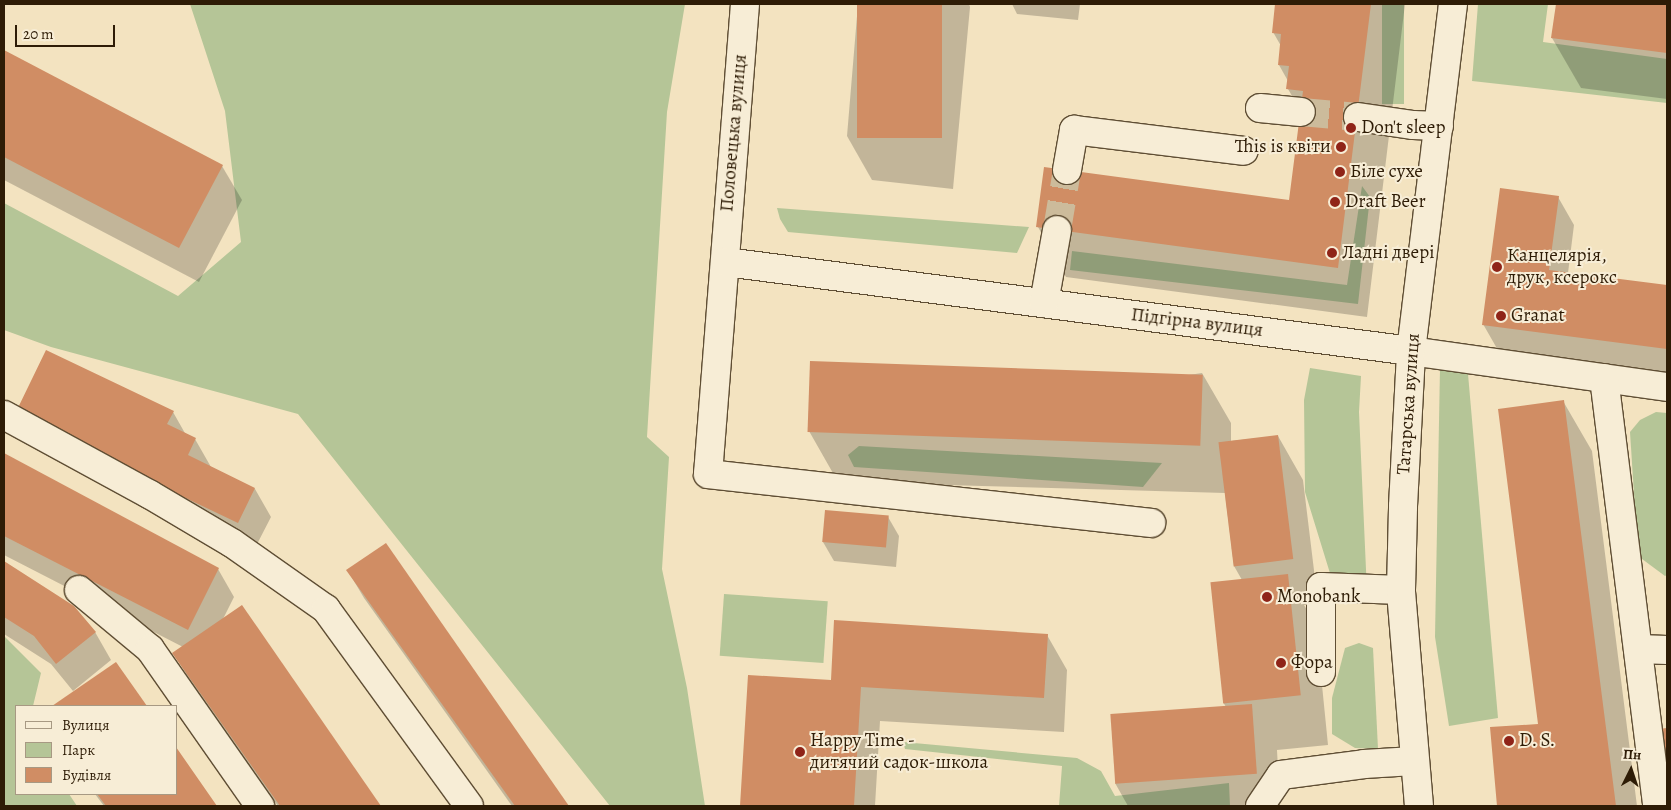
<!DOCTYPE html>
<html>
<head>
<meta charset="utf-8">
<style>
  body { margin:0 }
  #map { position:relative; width:1671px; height:810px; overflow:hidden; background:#f3e3c0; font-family:Alegreya,serif }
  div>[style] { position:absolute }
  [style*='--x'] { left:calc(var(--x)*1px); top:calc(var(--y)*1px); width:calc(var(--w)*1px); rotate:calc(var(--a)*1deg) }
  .green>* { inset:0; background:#b5c597; transform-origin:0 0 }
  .shadow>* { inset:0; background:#0003 }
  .building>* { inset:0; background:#d08d64; transform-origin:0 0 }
  .minor-tunnel>* { height:28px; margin-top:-14px; transform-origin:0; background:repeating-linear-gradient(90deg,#ccbb9b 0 28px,transparent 0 42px) }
  .roads { filter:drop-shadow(1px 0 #5f4e34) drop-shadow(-1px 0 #5f4e34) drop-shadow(0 1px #5f4e34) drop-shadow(0 -1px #5f4e34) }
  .minor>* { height:28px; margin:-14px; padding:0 14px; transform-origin:14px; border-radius:14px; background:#f7edd6 }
  .dots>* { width:14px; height:14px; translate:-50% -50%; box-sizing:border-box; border:2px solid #f7edd6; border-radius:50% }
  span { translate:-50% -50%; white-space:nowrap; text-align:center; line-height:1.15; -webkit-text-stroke:4px #f7edd6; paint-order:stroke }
  .poi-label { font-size:19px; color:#2e1c06 }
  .left { translate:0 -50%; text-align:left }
  .right { translate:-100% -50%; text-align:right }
  .street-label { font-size:19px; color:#2e1c06 }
  .frame { position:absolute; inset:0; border:5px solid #2e1c06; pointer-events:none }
  .legend { position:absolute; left:15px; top:705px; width:162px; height:90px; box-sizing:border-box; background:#f7edd6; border:1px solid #a79983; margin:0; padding:6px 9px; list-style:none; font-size:15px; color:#2e1c06 }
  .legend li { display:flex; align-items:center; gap:10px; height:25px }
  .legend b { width:25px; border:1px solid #a79983 }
  .north { position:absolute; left:1606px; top:745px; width:50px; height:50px; -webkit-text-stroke:4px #f7edd6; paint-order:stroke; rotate:4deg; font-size:14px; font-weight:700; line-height:20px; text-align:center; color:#2e1c06 }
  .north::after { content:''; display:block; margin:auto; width:18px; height:22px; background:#2e1c06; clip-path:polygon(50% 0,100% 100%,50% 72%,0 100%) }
  .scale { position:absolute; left:15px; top:25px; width:100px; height:22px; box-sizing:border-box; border:2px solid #2e1c06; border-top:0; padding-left:6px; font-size:15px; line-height:18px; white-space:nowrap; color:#2e1c06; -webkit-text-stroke:4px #f7edd6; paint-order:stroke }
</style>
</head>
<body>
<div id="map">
  <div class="green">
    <div style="clip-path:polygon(190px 4px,685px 4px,667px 112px,647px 437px,669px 457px,662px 569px,687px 688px,705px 806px,610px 806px,298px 414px,51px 347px,4px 330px,4px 203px,178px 296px,241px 242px,225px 111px)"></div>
    <div style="left:1382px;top:4px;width:22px;height:100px"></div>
    <div style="clip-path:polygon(1478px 4px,1548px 4px,1543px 42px,1667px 59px,1667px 103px,1472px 81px)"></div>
    <div style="clip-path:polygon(1362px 186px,1370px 197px,1358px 304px,1070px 270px,1072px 251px,1347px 285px)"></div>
    <div style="clip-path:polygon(777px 208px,1029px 227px,1017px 253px,788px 232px,780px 219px)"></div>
    <div style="clip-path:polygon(1310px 368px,1361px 376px,1359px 412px,1367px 592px,1333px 583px,1305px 492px,1304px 400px)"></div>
    <div style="clip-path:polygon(1440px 368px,1468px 374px,1498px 718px,1449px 726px,1435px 637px)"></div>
    <div style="clip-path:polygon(1656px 412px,1667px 413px,1667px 575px,1665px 576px,1638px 556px,1630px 432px,1640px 420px)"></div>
    <div style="clip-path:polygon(859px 446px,1162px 463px,1143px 487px,854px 467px,848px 455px)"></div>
    <div style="left:724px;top:594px;width:104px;height:62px;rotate:4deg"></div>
    <div style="clip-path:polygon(4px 636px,41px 673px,33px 706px,16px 706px,16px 794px,69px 794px,77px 806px,4px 806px)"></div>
    <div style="clip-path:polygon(1359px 643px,1373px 648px,1378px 749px,1355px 748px,1332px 734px,1332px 698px,1345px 648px)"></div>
    <div style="clip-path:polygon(903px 742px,1077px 758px,1101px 771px,1115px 796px,1229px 783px,1230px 806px,1059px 806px,1062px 766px,905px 749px)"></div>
  </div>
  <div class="shadow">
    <div style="clip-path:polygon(858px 4px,969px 4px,970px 7px,953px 189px,872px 180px,847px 136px)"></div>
    <div style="clip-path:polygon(1012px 4px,1080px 4px,1078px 20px,1017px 14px)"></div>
    <div style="clip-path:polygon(1276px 4px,1405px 4px,1367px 317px,1066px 277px,1038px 227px,1290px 201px,1302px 113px,1288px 89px,1288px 81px,1279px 65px,1281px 46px,1273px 32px)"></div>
    <div style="clip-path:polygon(1557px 4px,1667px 4px,1667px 99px,1581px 88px,1552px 38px)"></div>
    <div style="clip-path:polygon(4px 52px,222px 166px,242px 200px,199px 282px,4px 180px)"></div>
    <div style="clip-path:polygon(1558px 197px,1574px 225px,1568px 273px,1667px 286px,1667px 374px,1499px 352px,1483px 324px)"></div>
    <div style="clip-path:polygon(1202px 373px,1231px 423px,1231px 441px,1278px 436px,1303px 480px,1318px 603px,1304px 605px,1316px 625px,1328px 745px,1277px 750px,1280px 806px,1128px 806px,1115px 783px,1226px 707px,1223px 702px,1242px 580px,1234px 566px,1225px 493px,838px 482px,809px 431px)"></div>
    <div style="clip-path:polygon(1563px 401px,1592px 451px,1637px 806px,1498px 806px,1491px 728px,1539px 725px)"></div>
    <div style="clip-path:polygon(173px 412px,186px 435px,195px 439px,211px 467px,255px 489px,271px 517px,254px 550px,31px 444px)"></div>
    <div style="clip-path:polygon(4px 454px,218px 569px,234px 597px,223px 619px,242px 606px,379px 806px,278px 806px,190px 681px,174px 653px,183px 647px,4px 555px)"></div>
    <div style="clip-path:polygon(888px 517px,899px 536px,896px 567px,834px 561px,823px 542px)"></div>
    <div style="clip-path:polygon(385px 545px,567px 806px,512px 806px,364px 598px,348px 571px)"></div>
    <div style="clip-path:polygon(4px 563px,73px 607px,95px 632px,111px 660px,73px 691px,51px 664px,4px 634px)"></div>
    <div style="clip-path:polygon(1047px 635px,1067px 670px,1064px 732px,880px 721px,875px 806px,741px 806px,749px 676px,832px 681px)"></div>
    <div style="clip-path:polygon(116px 663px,146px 706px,54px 706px,70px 696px)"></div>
    <div style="clip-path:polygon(176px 750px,216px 806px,104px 806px,95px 794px,176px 794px)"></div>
  </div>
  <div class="building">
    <div style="left:857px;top:4px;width:85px;height:134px"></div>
    <div style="clip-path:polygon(1275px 4px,1371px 4px,1338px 268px,1036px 227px,1044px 167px,1289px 200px,1303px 91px,1286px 89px,1289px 66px,1278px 65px,1281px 34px,1272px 33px)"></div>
    <div style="clip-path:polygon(1556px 4px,1667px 4px,1667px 53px,1551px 38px)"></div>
    <div style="clip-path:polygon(4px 50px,223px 165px,179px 248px,4px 157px)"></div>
    <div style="clip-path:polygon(1500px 188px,1559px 196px,1549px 270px,1667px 285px,1667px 349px,1482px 325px)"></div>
    <div style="clip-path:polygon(46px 350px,174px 411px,167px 424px,196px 438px,188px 455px,255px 488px,238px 523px,14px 416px)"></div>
    <div style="left:810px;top:361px;width:393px;height:71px;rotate:2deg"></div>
    <div style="clip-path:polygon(1564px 400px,1616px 806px,1497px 806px,1490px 727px,1538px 724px,1498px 409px)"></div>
    <div style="left:1278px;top:435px;width:125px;height:60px;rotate:83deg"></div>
    <div style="clip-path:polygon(4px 453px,219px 568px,188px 630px,4px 536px)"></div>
    <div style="left:825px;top:510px;width:64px;height:32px;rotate:5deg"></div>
    <div style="clip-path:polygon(386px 543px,569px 806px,515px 806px,346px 570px)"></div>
    <div style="clip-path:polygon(4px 561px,74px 606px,96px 632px,56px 664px,34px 636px,4px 617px)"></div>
    <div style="left:1288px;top:574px;width:122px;height:78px;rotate:84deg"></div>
    <div style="clip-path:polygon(242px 605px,381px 806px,280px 806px,172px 653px)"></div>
    <div style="clip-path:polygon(834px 620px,1048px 634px,1044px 698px,861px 687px,854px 806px,740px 806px,748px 675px,831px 680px)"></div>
    <div style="clip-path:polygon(116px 662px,147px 706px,52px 706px)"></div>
    <div style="left:1252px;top:704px;width:70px;height:142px;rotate:86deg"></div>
    <div style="clip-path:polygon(1667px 728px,1667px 806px,1658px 729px)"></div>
    <div style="clip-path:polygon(176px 747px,217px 806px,106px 806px,97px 794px,176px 794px)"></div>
  </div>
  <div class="minor-tunnel">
    <div style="--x:1301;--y:112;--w:57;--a:5"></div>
    <div style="--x:1057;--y:230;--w:61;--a:-80.5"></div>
  </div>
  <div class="roads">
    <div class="minor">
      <div style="--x:745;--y:4;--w:471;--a:94.5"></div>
      <div style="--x:708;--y:474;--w:446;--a:6.3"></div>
      <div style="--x:1260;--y:108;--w:41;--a:5.6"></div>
      <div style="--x:1358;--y:117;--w:56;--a:8.3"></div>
      <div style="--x:1413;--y:125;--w:26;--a:2"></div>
      <div style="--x:1067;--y:170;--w:41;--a:-80.1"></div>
      <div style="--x:1074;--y:130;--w:171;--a:7"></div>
      <div style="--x:726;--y:262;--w:691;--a:7.4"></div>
      <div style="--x:1411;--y:351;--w:259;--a:8"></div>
      <div style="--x:1044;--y:303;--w:74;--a:-79.9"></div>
      <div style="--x:1604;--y:378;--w:431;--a:82.9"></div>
      <div style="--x:4;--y:415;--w:165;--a:28.6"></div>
      <div style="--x:149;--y:494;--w:96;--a:30.6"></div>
      <div style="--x:232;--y:543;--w:115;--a:35.1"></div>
      <div style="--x:326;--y:609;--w:243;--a:54"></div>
      <div style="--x:79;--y:590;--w:92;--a:39.7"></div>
      <div style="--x:150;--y:649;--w:192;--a:55"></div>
      <div style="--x:1638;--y:649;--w:29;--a:2"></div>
      <div style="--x:1321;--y:672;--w:85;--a:-90"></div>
      <div style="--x:1321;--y:587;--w:80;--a:2.1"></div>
      <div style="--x:1260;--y:806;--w:37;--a:-56"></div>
      <div style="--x:1281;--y:775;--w:84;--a:-7.5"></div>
      <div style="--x:1364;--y:764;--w:50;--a:-3.4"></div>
      <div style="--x:1419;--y:806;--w:217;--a:-94.8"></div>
      <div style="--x:1401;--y:590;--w:84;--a:-88.6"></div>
      <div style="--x:1403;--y:506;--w:155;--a:-87"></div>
      <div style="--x:1411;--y:351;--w:350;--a:-83.1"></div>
    </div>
  </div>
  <div class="dots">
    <div style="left:1351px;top:128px;background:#8f2418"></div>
    <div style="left:1341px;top:147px;background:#8f2418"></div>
    <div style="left:1340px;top:172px;background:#8f2418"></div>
    <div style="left:1335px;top:202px;background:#8f2418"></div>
    <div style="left:1332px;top:253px;background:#8f2418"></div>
    <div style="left:1497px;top:267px;background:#8f2418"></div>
    <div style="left:1501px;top:316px;background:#8f2418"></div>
    <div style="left:1267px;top:597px;background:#8f2418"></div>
    <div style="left:1281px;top:663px;background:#8f2418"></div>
    <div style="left:1509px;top:741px;background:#8f2418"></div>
    <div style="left:800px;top:752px;background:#8f2418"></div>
  </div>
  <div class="poi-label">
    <span class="left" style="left:1361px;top:128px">Don't sleep</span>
    <span class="right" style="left:1331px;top:147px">This is квіти</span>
    <span class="left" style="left:1350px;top:172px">Біле сухе</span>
    <span class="left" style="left:1345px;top:202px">Draft Beer</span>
    <span class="left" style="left:1342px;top:253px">Ладні двері</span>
    <span class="left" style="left:1507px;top:267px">Канцелярія,<br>друк, ксерокс</span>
    <span class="left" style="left:1511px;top:316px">Granat</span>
    <span class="left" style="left:1277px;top:597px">Monobank</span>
    <span class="left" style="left:1291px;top:663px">Фора</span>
    <span class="left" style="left:810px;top:752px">Happy Time -<br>дитячий садок-школа</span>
    <span class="left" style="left:1519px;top:741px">D. S.</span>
  </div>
  <div class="street-label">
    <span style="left:734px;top:133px;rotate:-85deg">Половецька вулиця</span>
    <span style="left:1197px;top:323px;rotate:7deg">Підгірна вулиця</span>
    <span style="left:1409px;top:404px;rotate:-86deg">Татарська вулиця</span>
  </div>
  <div class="frame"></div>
  <ul class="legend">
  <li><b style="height:6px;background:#f7edd6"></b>Вулиця</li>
  <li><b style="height:14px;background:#b5c597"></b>Парк</li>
  <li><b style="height:14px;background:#d08d64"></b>Будівля</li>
  </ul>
  <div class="north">Пн</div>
  <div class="scale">20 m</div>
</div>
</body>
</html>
